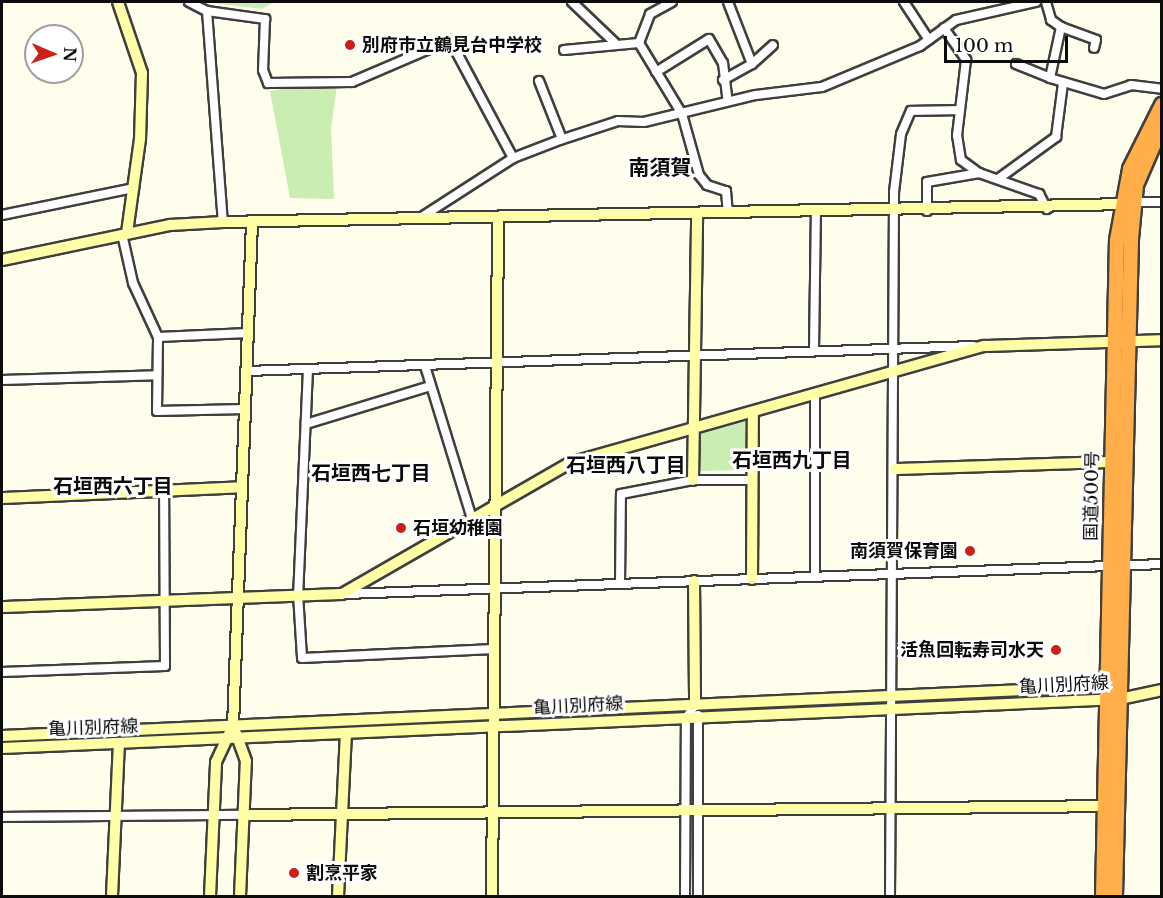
<!DOCTYPE html>
<html>
<head>
<meta charset="utf-8">
<style>
  body { margin:0 }
  #map { position:relative; width:1163px; height:898px; overflow:hidden; background:#fffdeb; font-family:"Libre Baskerville","Noto Sans JP",serif }
  div>[style] { position:absolute }
  [style*='--x'] { left:calc(var(--x)*1px); top:calc(var(--y)*1px); width:calc(var(--w)*1px); rotate:calc(var(--a)*1deg) }
  .green>* { inset:0; background:#caedb1 }
  .roads { filter:drop-shadow(2px 0 #3f3f3f) drop-shadow(-2px 0 #3f3f3f) drop-shadow(0 2px #3f3f3f) drop-shadow(0 -2px #3f3f3f) }
  .street>* { height:8px; margin:-4px; padding:0 4px; transform-origin:4px; border-radius:4px; background:#fff }
  .secondary>* { height:10px; margin:-5px; padding:0 5px; transform-origin:5px; border-radius:5px; background:#fffea6 }
  .highway>* { height:14px; margin:-7px; padding:0 7px; transform-origin:7px; border-radius:7px; background:#ffae49 }
  .dots>* { width:16px; height:16px; translate:-50% -50%; box-sizing:border-box; border:3px solid #fff; border-radius:50% }
  span { translate:-50% -50%; white-space:nowrap; text-align:center; line-height:1.15; -webkit-text-stroke:6px #fff; paint-order:stroke }
  .poi-label { font-size:18px; color:#0c0c0c; font-weight:700 }
  .left { translate:0 -50%; text-align:left }
  .right { translate:-100% -50%; text-align:right }
  .street-label { font-size:18px; color:#0c0c0c }
  .neighbourhood-label { font-size:20px; color:#0c0c0c; font-weight:700 }
  .quarter-label { font-size:21px; color:#0c0c0c; font-weight:700 }
  .frame { position:absolute; inset:0; border:3px solid #0c0c0c; pointer-events:none }
  .north { position:absolute; left:24px; top:24px; width:60px; height:60px; box-sizing:border-box; background:#fff; border:2px solid #9e9e9e; border-radius:50%; rotate:92deg; font-size:16px; font-weight:700; line-height:24px; text-align:center; color:#0c0c0c }
  .north::after { content:''; display:block; margin:auto; width:21px; height:27px; background:#ca2016; clip-path:polygon(50% 0,100% 100%,50% 72%,0 100%) }
  .scale { position:absolute; left:944px; top:36px; width:124px; height:27px; box-sizing:border-box; border:3px solid #0c0c0c; border-top:0; padding-left:8px; font-size:18px; line-height:21px; white-space:nowrap; color:#0c0c0c; -webkit-text-stroke:4px #fff; paint-order:stroke }
</style>
</head>
<body>
<div id="map">
  <div class="green">
    <div style="clip-path:polygon(205px 2px,274px 2px,262px 9px)"></div>
    <div style="clip-path:polygon(315px 84px,337px 85px,331px 129px,334px 199px,290px 198px,270px 91px)"></div>
    <div style="clip-path:polygon(748px 421px,745px 470px,698px 471px,699px 434px)"></div>
  </div>
  <div class="roads">
    <div class="street">
      <div style="--x:189;--y:2;--w:20;--a:27"></div>
      <div style="--x:207;--y:11;--w:59;--a:7.9"></div>
      <div style="--x:265;--y:19;--w:51;--a:92.2"></div>
      <div style="--x:263;--y:70;--w:14;--a:69"></div>
      <div style="--x:268;--y:83;--w:84;--a:-0.7"></div>
      <div style="--x:352;--y:82;--w:107;--a:-23.2"></div>
      <div style="--x:450;--y:40;--w:134;--a:61.9"></div>
      <div style="--x:572;--y:2;--w:59;--a:43.6"></div>
      <div style="--x:904;--y:2;--w:45;--a:56.7"></div>
      <div style="--x:1046;--y:2;--w:19;--a:74"></div>
      <div style="--x:1051;--y:20;--w:12;--a:35"></div>
      <div style="--x:1061;--y:27;--w:52;--a:102.2"></div>
      <div style="--x:1050;--y:78;--w:56;--a:16.5"></div>
      <div style="--x:1104;--y:94;--w:28;--a:-18"></div>
      <div style="--x:1131;--y:85;--w:31;--a:7"></div>
      <div style="--x:207;--y:11;--w:212;--a:85.7"></div>
      <div style="--x:1061;--y:27;--w:37;--a:20"></div>
      <div style="--x:1096;--y:40;--w:8;--a:104"></div>
      <div style="--x:944;--y:28;--w:39;--a:55"></div>
      <div style="--x:966;--y:60;--w:76;--a:96.8"></div>
      <div style="--x:957;--y:135;--w:25;--a:81"></div>
      <div style="--x:961;--y:160;--w:22;--a:36"></div>
      <div style="--x:979;--y:173;--w:64;--a:19.3"></div>
      <div style="--x:1039;--y:194;--w:17;--a:62"></div>
      <div style="--x:639;--y:43;--w:31;--a:-69"></div>
      <div style="--x:650;--y:14;--w:25;--a:-29"></div>
      <div style="--x:564;--y:50;--w:75;--a:-5.3"></div>
      <div style="--x:639;--y:43;--w:83;--a:58.8"></div>
      <div style="--x:682;--y:114;--w:63;--a:74.4"></div>
      <div style="--x:699;--y:175;--w:13;--a:51"></div>
      <div style="--x:707;--y:185;--w:20;--a:18"></div>
      <div style="--x:726;--y:191;--w:22;--a:85"></div>
      <div style="--x:752;--y:64;--w:28;--a:-42"></div>
      <div style="--x:1016;--y:64;--w:37;--a:22"></div>
      <div style="--x:656;--y:72;--w:62;--a:-31.9"></div>
      <div style="--x:709;--y:39;--w:28;--a:60"></div>
      <div style="--x:723;--y:63;--w:38;--a:83"></div>
      <div style="--x:723;--y:80;--w:33;--a:-29"></div>
      <div style="--x:752;--y:64;--w:66;--a:-111.2"></div>
      <div style="--x:539;--y:81;--w:62;--a:68.4"></div>
      <div style="--x:998;--y:179;--w:72;--a:-35.9"></div>
      <div style="--x:1056;--y:137;--w:54;--a:-82.6"></div>
      <div style="--x:1134;--y:202;--w:28;--a:0"></div>
      <div style="--x:927;--y:211;--w:29;--a:-90"></div>
      <div style="--x:927;--y:182;--w:53;--a:-9.8"></div>
      <div style="--x:2;--y:215;--w:135;--a:-11.6"></div>
      <div style="--x:420;--y:218;--w:111;--a:-32.8"></div>
      <div style="--x:513;--y:158;--w:50;--a:-21"></div>
      <div style="--x:560;--y:140;--w:61;--a:-18.1"></div>
      <div style="--x:618;--y:121;--w:26;--a:2"></div>
      <div style="--x:644;--y:122;--w:115;--a:-13.6"></div>
      <div style="--x:756;--y:95;--w:66;--a:-6.9"></div>
      <div style="--x:822;--y:87;--w:106;--a:-22.7"></div>
      <div style="--x:920;--y:46;--w:44;--a:-35.8"></div>
      <div style="--x:956;--y:20;--w:82;--a:-12.7"></div>
      <div style="--x:122;--y:234;--w:50;--a:77.3"></div>
      <div style="--x:133;--y:283;--w:60;--a:65.2"></div>
      <div style="--x:814;--y:350;--w:138;--a:-89.2"></div>
      <div style="--x:425;--y:366;--w:160;--a:72.9"></div>
      <div style="--x:308;--y:369;--w:225;--a:92.5"></div>
      <div style="--x:298;--y:594;--w:64;--a:86.4"></div>
      <div style="--x:302;--y:658;--w:192;--a:-2.7"></div>
      <div style="--x:247;--y:371;--w:727;--a:-1.97"></div>
      <div style="--x:2;--y:380;--w:155;--a:-1.8"></div>
      <div style="--x:815;--y:395;--w:182;--a:90"></div>
      <div style="--x:245;--y:409;--w:88;--a:178.7"></div>
      <div style="--x:157;--y:411;--w:74;--a:-89.2"></div>
      <div style="--x:158;--y:337;--w:90;--a:-2.5"></div>
      <div style="--x:306;--y:424;--w:130;--a:-17"></div>
      <div style="--x:620;--y:584;--w:90;--a:-89.4"></div>
      <div style="--x:621;--y:494;--w:73;--a:-11"></div>
      <div style="--x:693;--y:480;--w:58;--a:0"></div>
      <div style="--x:345;--y:594;--w:818;--a:-2.1"></div>
      <div style="--x:2;--y:672;--w:163;--a:-2.1"></div>
      <div style="--x:165;--y:666;--w:174;--a:-90.3"></div>
      <div style="--x:2;--y:817;--w:241;--a:-0.5"></div>
      <div style="--x:685;--y:896;--w:178;--a:-89.7"></div>
      <div style="--x:686;--y:718;--w:16;--a:-55"></div>
      <div style="--x:698;--y:896;--w:181;--a:-90"></div>
      <div style="--x:890;--y:896;--w:704;--a:-89.67"></div>
      <div style="--x:894;--y:192;--w:58;--a:-83.1"></div>
      <div style="--x:901;--y:134;--w:25;--a:-67"></div>
      <div style="--x:911;--y:111;--w:48;--a:-1.2"></div>
    </div>
    <div class="secondary">
      <div style="--x:118;--y:2;--w:75;--a:71.3"></div>
      <div style="--x:142;--y:73;--w:66;--a:91.7"></div>
      <div style="--x:140;--y:139;--w:95;--a:97.9"></div>
      <div style="--x:2;--y:260;--w:172;--a:-11.8"></div>
      <div style="--x:170;--y:225;--w:53;--a:-3.2"></div>
      <div style="--x:223;--y:222;--w:905;--a:-1.14"></div>
      <div style="--x:895;--y:469;--w:216;--a:-1.9"></div>
      <div style="--x:693;--y:480;--w:266;--a:-89.1"></div>
      <div style="--x:2;--y:498;--w:240;--a:-2.6"></div>
      <div style="--x:752;--y:579;--w:165;--a:-89.7"></div>
      <div style="--x:694;--y:581;--w:124;--a:89.5"></div>
      <div style="--x:2;--y:607;--w:340;--a:-2.2"></div>
      <div style="--x:342;--y:594;--w:263;--a:-29.9"></div>
      <div style="--x:570;--y:463;--w:430;--a:-15.8"></div>
      <div style="--x:984;--y:346;--w:178;--a:-1.9"></div>
      <div style="--x:2;--y:736;--w:1112;--a:-2.58"></div>
      <div style="--x:2;--y:748;--w:1119;--a:-2.51"></div>
      <div style="--x:1120;--y:699;--w:43;--a:-12.1"></div>
      <div style="--x:243;--y:815;--w:868;--a:-0.59"></div>
      <div style="--x:112;--y:896;--w:153;--a:-87.4"></div>
      <div style="--x:210;--y:896;--w:134;--a:-87.4"></div>
      <div style="--x:216;--y:762;--w:31;--a:-65"></div>
      <div style="--x:240;--y:896;--w:135;--a:-87.5"></div>
      <div style="--x:246;--y:761;--w:37;--a:-110"></div>
      <div style="--x:233;--y:726;--w:504;--a:-87.84"></div>
      <div style="--x:338;--y:896;--w:163;--a:-87.2"></div>
      <div style="--x:492;--y:896;--w:678;--a:-89.49"></div>
    </div>
    <div class="highway">
      <div style="--x:1103;--y:896;--w:656;--a:-88.78"></div>
      <div style="--x:1117;--y:240;--w:72;--a:-79.6"></div>
      <div style="--x:1130;--y:169;--w:72;--a:-63.4"></div>
      <div style="--x:1115;--y:896;--w:657;--a:-88.6"></div>
      <div style="--x:1131;--y:239;--w:54;--a:-84.7"></div>
      <div style="--x:1136;--y:185;--w:65;--a:-66.6"></div>
    </div>
  </div>
  <div class="dots">
    <div style="left:350px;top:45px;background:#ca2016"></div>
    <div style="left:401px;top:528px;background:#ca2016"></div>
    <div style="left:970px;top:551px;background:#ca2016"></div>
    <div style="left:1056px;top:650px;background:#ca2016"></div>
    <div style="left:294px;top:873px;background:#ca2016"></div>
  </div>
  <div class="poi-label">
    <span class="left" style="left:362px;top:45px">別府市立鶴見台中学校</span>
    <span class="left" style="left:413px;top:528px">石垣幼稚園</span>
    <span class="right" style="left:958px;top:551px">南須賀保育園</span>
    <span class="right" style="left:1044px;top:650px">活魚回転寿司水天</span>
    <span class="left" style="left:306px;top:873px">割烹平家</span>
  </div>
  <div class="street-label">
    <span style="left:1092px;top:496px;rotate:-89deg">国道500号</span>
    <span style="left:1064px;top:685px;rotate:-3deg">亀川別府線</span>
    <span style="left:578px;top:706px;rotate:-3deg">亀川別府線</span>
    <span style="left:93px;top:728px;rotate:-2deg">亀川別府線</span>
  </div>
  <div class="neighbourhood-label">
    <span style="left:792px;top:460px">石垣西九丁目</span>
    <span style="left:626px;top:465px">石垣西八丁目</span>
    <span style="left:371px;top:473px">石垣西七丁目</span>
    <span style="left:113px;top:486px">石垣西六丁目</span>
  </div>
  <div class="quarter-label">
    <span style="left:660px;top:168px">南須賀</span>
  </div>
  <div class="frame"></div>
  <div class="north">N</div>
  <div class="scale">100 m</div>
</div>
</body>
</html>
